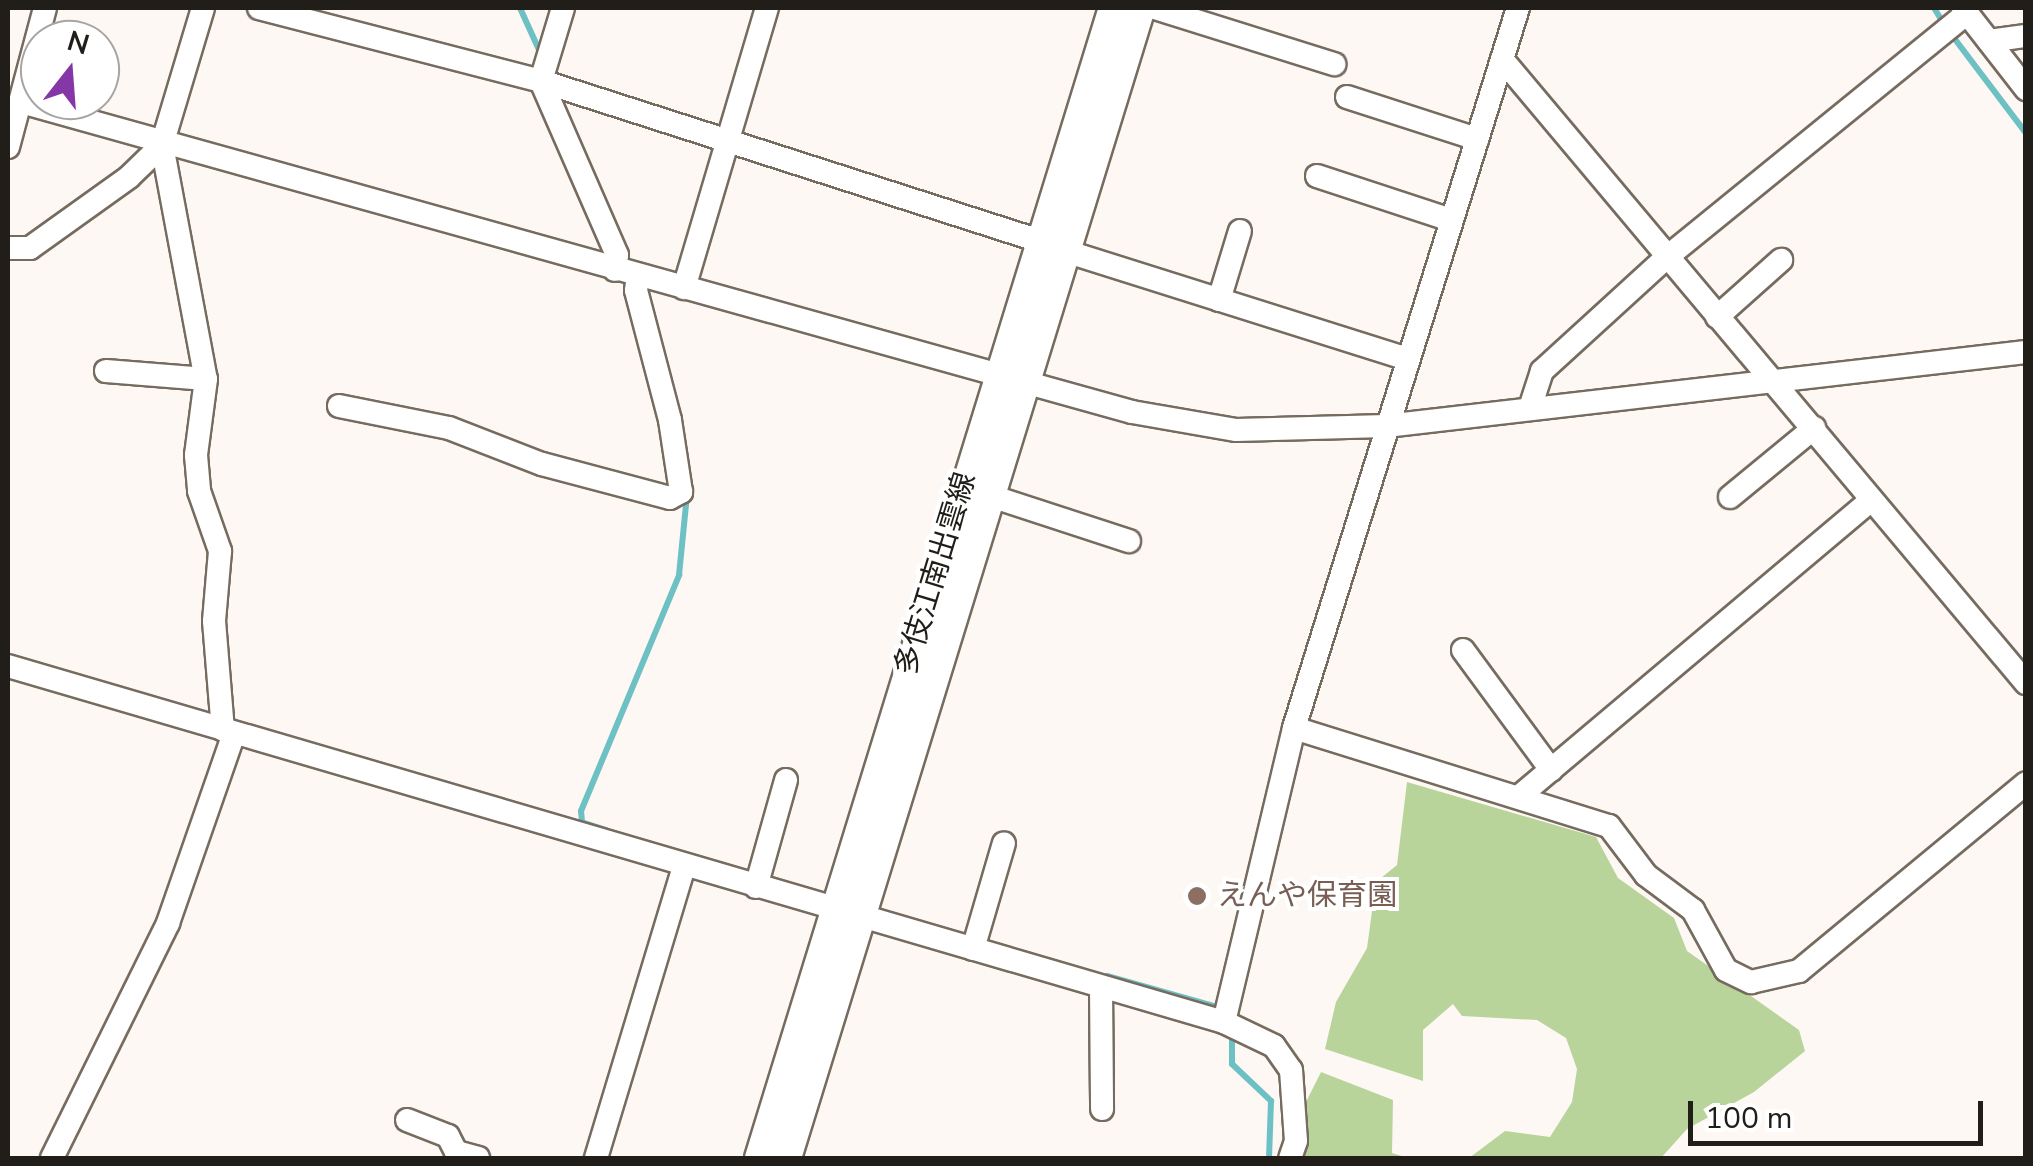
<!DOCTYPE html>
<html>
<head>
<meta charset="utf-8">
<style>
  body { margin:0 }
  #map { position:relative; width:2033px; height:1166px; overflow:hidden; background:#fdf8f3; font-family:"Nunito Sans","Noto Sans JP",sans-serif }
  div>[style] { position:absolute }
  [style*='--x'] { left:calc(var(--x)*1px); top:calc(var(--y)*1px); width:calc(var(--w)*1px); rotate:calc(var(--a)*1deg) }
  .forest>* { inset:0; background:#b8d49b }
  .stream>* { height:6px; margin:-3px; padding:0 3px; transform-origin:3px; border-radius:3px; background:#6dc0c4 }
  .roads { filter:drop-shadow(2px 0 #766b5f) drop-shadow(-2px 0 #766b5f) drop-shadow(0 2px #766b5f) drop-shadow(0 -2px #766b5f) }
  .minor>* { height:22px; margin:-11px; padding:0 11px; transform-origin:11px; border-radius:11px; background:#fff }
  .major>* { height:28px; margin:-14px; padding:0 14px; transform-origin:14px; border-radius:14px; background:#fff }
  .dots>* { width:28px; height:28px; translate:-50% -50%; box-sizing:border-box; border:5px solid #fff; border-radius:50% }
  span { translate:-50% -50%; white-space:nowrap; text-align:center; line-height:1.15; -webkit-text-stroke:8px #fff; paint-order:stroke }
  .street-label { font-size:30px; color:#211d18 }
  .education-label { font-size:30px; color:#785e54 }
  .left { translate:0 -50%; text-align:left }
  .frame { position:absolute; inset:0; border:10px solid #211d18; pointer-events:none }
  .north { position:absolute; left:20px; top:20px; width:100px; height:100px; box-sizing:border-box; background:#fff; border:2px solid #a6a5a3; border-radius:50%; rotate:17deg; font-size:28px; font-weight:700; line-height:40px; text-align:center; color:#211d18 }
  .north::after { content:''; display:block; margin:auto; width:35px; height:45px; background:#8637a7; clip-path:polygon(50% 0,100% 100%,50% 72%,0 100%) }
  .scale { position:absolute; left:1688px; top:1101px; width:295px; height:45px; box-sizing:border-box; border:5px solid #211d18; border-top:0; padding-left:12px; font-size:30px; line-height:35px; white-space:nowrap; color:#211d18; -webkit-text-stroke:8px #fff; paint-order:stroke }
</style>
</head>
<body>
<div id="map">
  <div class="forest">
    <div style="clip-path:polygon(1407px 782px,1596px 837px,1618px 878px,1674px 918px,1687px 951px,1799px 1030px,1805px 1051px,1754px 1092px,1687px 1129px,1661px 1158px,1469px 1158px,1505px 1131px,1550px 1137px,1572px 1102px,1577px 1069px,1566px 1038px,1537px 1020px,1462px 1016px,1453px 1004px,1423px 1030px,1423px 1081px,1325px 1049px,1336px 1002px,1367px 948px,1376px 882px,1397px 865px)"></div>
    <div style="clip-path:polygon(1321px 1072px,1393px 1100px,1392px 1153px,1408px 1158px,1301px 1158px,1303px 1108px)"></div>
  </div>
  <div class="stream">
    <div style="--x:520;--y:8;--w:51;--a:65.5"></div>
    <div style="--x:1934;--y:8;--w:19;--a:58"></div>
    <div style="--x:1951;--y:34;--w:124;--a:52.9"></div>
    <div style="--x:606;--y:830;--w:25;--a:-162"></div>
    <div style="--x:582;--y:822;--w:11;--a:-95"></div>
    <div style="--x:581;--y:811;--w:256;--a:-67.4"></div>
    <div style="--x:679;--y:575;--w:80;--a:-84.3"></div>
    <div style="--x:1107;--y:976;--w:118;--a:15.7"></div>
    <div style="--x:1232;--y:1033;--w:31;--a:90"></div>
    <div style="--x:1232;--y:1064;--w:54;--a:43.5"></div>
    <div style="--x:1271;--y:1101;--w:57;--a:92"></div>
  </div>
  <div class="roads">
    <div class="minor">
      <div style="--x:203;--y:8;--w:143;--a:106.7"></div>
      <div style="--x:162;--y:145;--w:238;--a:79.4"></div>
      <div style="--x:206;--y:379;--w:77;--a:97.5"></div>
      <div style="--x:196;--y:455;--w:36;--a:85"></div>
      <div style="--x:199;--y:491;--w:64;--a:70.7"></div>
      <div style="--x:220;--y:551;--w:70;--a:94.9"></div>
      <div style="--x:214;--y:621;--w:109;--a:85.3"></div>
      <div style="--x:259;--y:8;--w:291;--a:14.5"></div>
      <div style="--x:541;--y:81;--w:524;--a:17.78"></div>
      <div style="--x:563;--y:8;--w:76;--a:106.8"></div>
      <div style="--x:541;--y:81;--w:190;--a:66.4"></div>
      <div style="--x:617;--y:255;--w:15;--a:98"></div>
      <div style="--x:1155;--y:8;--w:188;--a:17.4"></div>
      <div style="--x:1963;--y:8;--w:103;--a:52.1"></div>
      <div style="--x:1989;--y:41;--w:37;--a:-8"></div>
      <div style="--x:1502;--y:59;--w:815;--a:49.98"></div>
      <div style="--x:1347;--y:97;--w:137;--a:17.9"></div>
      <div style="--x:21;--y:102;--w:1153;--a:15.59"></div>
      <div style="--x:1132;--y:412;--w:106;--a:9.8"></div>
      <div style="--x:1236;--y:430;--w:150;--a:-1.5"></div>
      <div style="--x:1386;--y:426;--w:644;--a:-6.6"></div>
      <div style="--x:8;--y:147;--w:144;--a:-75.1"></div>
      <div style="--x:1317;--y:176;--w:141;--a:18.2"></div>
      <div style="--x:8;--y:248;--w:22;--a:0"></div>
      <div style="--x:30;--y:248;--w:122;--a:-35.6"></div>
      <div style="--x:129;--y:177;--w:46;--a:-44.1"></div>
      <div style="--x:1065;--y:251;--w:360;--a:17.5"></div>
      <div style="--x:684;--y:288;--w:292;--a:-73.5"></div>
      <div style="--x:1219;--y:300;--w:72;--a:-73.1"></div>
      <div style="--x:1717;--y:317;--w:86;--a:-41.7"></div>
      <div style="--x:106;--y:371;--w:100;--a:4.6"></div>
      <div style="--x:339;--y:406;--w:112;--a:11.3"></div>
      <div style="--x:449;--y:428;--w:100;--a:21.2"></div>
      <div style="--x:542;--y:464;--w:132;--a:14.9"></div>
      <div style="--x:670;--y:498;--w:13;--a:-29"></div>
      <div style="--x:681;--y:492;--w:73;--a:-98.7"></div>
      <div style="--x:670;--y:420;--w:134;--a:-104.7"></div>
      <div style="--x:636;--y:290;--w:14;--a:-82"></div>
      <div style="--x:1530;--y:408;--w:39;--a:-72"></div>
      <div style="--x:1542;--y:371;--w:169;--a:-42.4"></div>
      <div style="--x:1667;--y:257;--w:387;--a:-39.1"></div>
      <div style="--x:994;--y:497;--w:142;--a:18.1"></div>
      <div style="--x:1730;--y:497;--w:109;--a:-39.4"></div>
      <div style="--x:1463;--y:650;--w:149;--a:53.7"></div>
      <div style="--x:8;--y:666;--w:1267;--a:16.32"></div>
      <div style="--x:1224;--y:1022;--w:55;--a:25.6"></div>
      <div style="--x:1274;--y:1046;--w:29;--a:55"></div>
      <div style="--x:1291;--y:1070;--w:71;--a:86"></div>
      <div style="--x:1296;--y:1141;--w:18;--a:109"></div>
      <div style="--x:1294;--y:728;--w:330;--a:17.3"></div>
      <div style="--x:1609;--y:826;--w:61;--a:52.9"></div>
      <div style="--x:1646;--y:875;--w:59;--a:36.7"></div>
      <div style="--x:1693;--y:910;--w:68;--a:61.2"></div>
      <div style="--x:1726;--y:970;--w:28;--a:26"></div>
      <div style="--x:1751;--y:982;--w:49;--a:-12.9"></div>
      <div style="--x:1799;--y:971;--w:295;--a:-39.6"></div>
      <div style="--x:1522;--y:794;--w:455;--a:-40.1"></div>
      <div style="--x:756;--y:887;--w:111;--a:-74.3"></div>
      <div style="--x:973;--y:949;--w:110;--a:-73.7"></div>
      <div style="--x:1101;--y:987;--w:122;--a:89.5"></div>
      <div style="--x:1224;--y:1022;--w:302;--a:-76.6"></div>
      <div style="--x:1294;--y:728;--w:754;--a:-72.72"></div>
      <div style="--x:407;--y:1120;--w:44;--a:21.3"></div>
      <div style="--x:448;--y:1136;--w:18;--a:63"></div>
      <div style="--x:456;--y:1152;--w:23;--a:15"></div>
      <div style="--x:52;--y:1158;--w:262;--a:-63.7"></div>
      <div style="--x:168;--y:923;--w:200;--a:-70.8"></div>
      <div style="--x:596;--y:1158;--w:305;--a:-73.2"></div>
    </div>
    <div class="major">
      <div style="--x:759;--y:1158;--w:1203;--a:-72.89"></div>
      <div style="--x:787;--y:1158;--w:1203;--a:-72.89"></div>
    </div>
  </div>
  <div class="dots">
    <div style="left:1197px;top:896px;background:#8d6e63"></div>
  </div>
  <div class="street-label">
    <span style="left:936px;top:574px;rotate:-73deg">多伎江南出雲線</span>
  </div>
  <div class="education-label">
    <span class="left" style="left:1217px;top:896px">えんや保育園</span>
  </div>
  <div class="frame"></div>
  <div class="north">N</div>
  <div class="scale">100 m</div>
</div>
</body>
</html>
